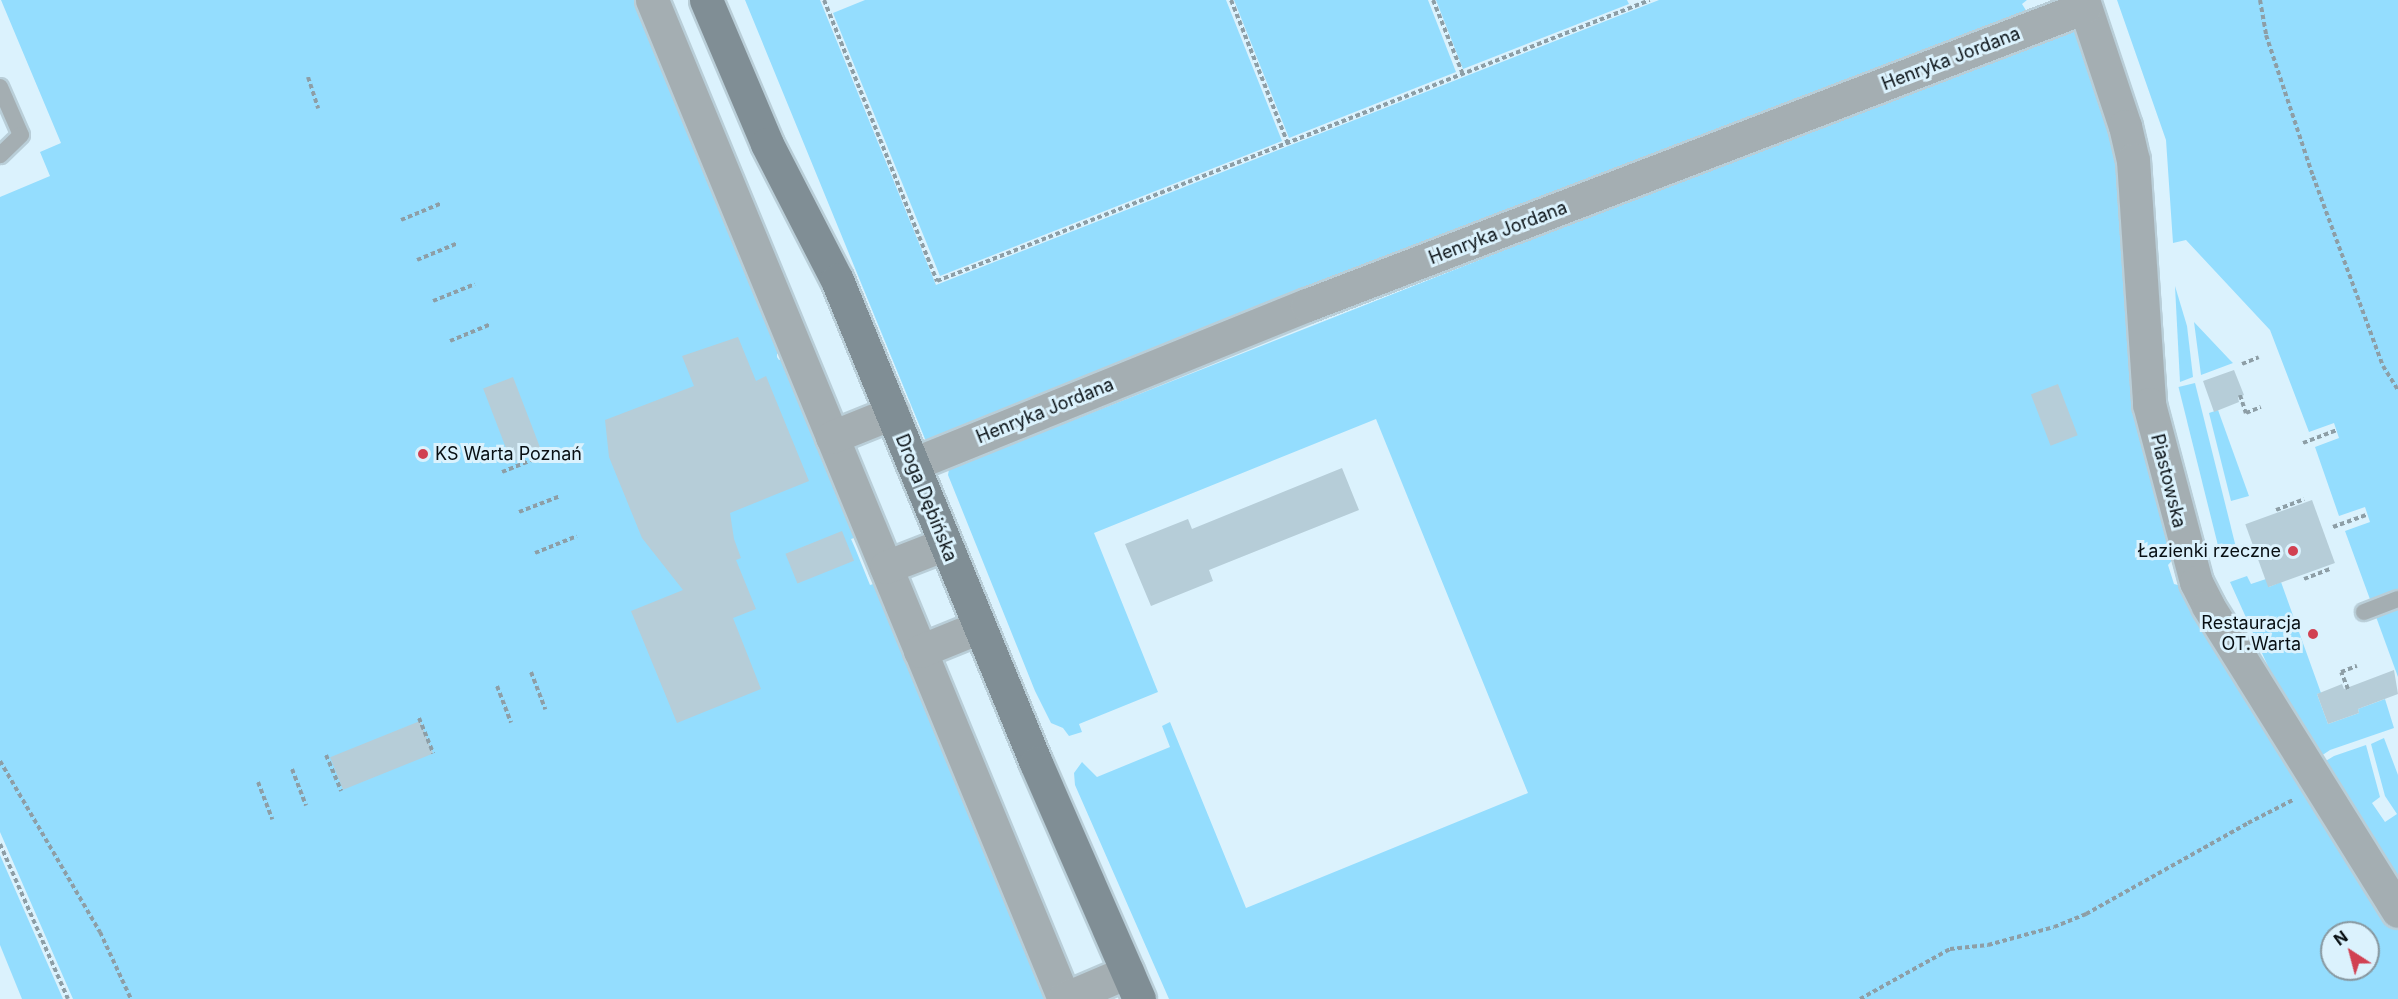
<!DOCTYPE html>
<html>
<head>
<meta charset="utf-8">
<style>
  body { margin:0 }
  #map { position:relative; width:2398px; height:999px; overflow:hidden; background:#dbf2fd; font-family:Inter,sans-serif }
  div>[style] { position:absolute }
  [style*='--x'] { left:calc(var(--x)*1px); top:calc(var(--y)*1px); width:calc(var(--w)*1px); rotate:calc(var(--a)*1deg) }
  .green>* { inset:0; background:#94ddfe; transform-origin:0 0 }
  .building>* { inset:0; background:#b6cdd8; transform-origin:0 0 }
  .path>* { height:4px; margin-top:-2px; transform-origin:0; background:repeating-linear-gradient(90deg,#8d9ea6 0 4.5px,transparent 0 7.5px) }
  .roads { filter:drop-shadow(2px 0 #b9ced8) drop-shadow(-2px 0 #b9ced8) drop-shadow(0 2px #b9ced8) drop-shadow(0 -2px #b9ced8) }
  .lane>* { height:16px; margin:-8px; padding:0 8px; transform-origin:8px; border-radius:8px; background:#a4aeb2 }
  .street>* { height:33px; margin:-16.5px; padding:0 16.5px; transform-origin:16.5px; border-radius:16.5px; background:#a4aeb2 }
  .secondary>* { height:33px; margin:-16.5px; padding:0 16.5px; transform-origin:16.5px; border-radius:16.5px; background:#808e95 }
  .dots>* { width:16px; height:16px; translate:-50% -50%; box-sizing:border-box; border:3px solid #dbf2fd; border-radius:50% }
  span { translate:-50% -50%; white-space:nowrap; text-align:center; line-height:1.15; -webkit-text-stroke:6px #dbf2fd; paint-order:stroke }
  .street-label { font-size:18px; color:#080f13 }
  .poi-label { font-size:18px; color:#080f13 }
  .left { translate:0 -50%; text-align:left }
  .right { translate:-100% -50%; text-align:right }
  .north { position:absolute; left:2320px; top:921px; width:60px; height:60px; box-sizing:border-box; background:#dbf2fd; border:2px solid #87979f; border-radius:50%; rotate:324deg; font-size:16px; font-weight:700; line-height:24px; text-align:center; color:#080f13 }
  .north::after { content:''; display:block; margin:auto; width:21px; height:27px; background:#d14152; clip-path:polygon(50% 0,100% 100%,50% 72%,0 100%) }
</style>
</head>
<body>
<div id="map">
  <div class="green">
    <div style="clip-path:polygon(1px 0,640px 0,784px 351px,777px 354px,777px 357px,779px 360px,787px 357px,860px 536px,851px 539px,855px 548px,870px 585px,880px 582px,1051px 999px,73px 999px,0 832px,0 197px,50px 176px,40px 152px,61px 143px)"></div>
    <div style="clip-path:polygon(745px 0,820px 0,936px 285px,1659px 0,2027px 0,2022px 4px,2027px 12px,935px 440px,925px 439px)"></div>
    <div style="clip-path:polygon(865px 0,1226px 0,1282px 141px,940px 276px,833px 13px)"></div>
    <div style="clip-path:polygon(1234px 0,1428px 0,1456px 72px,1289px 138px)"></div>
    <div style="clip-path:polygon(1436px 0,1627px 0,1629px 4px,1463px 69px)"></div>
    <div style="clip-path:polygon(2117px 0,2398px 0,2398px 592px,2371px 602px,2345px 531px,2370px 522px,2365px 507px,2339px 516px,2315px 447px,2339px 438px,2334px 423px,2309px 432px,2270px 330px,2186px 240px,2173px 243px,2166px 140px)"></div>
    <div style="clip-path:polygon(evenodd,2068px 28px,2078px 30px,2118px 133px,2178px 554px,2168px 565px,2174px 584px,2190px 588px,2398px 929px,2398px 999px,1169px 999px,1075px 785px,1074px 773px,1082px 762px,1097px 777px,1170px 747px,1162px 726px,1170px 722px,1246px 908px,1528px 793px,1376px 419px,1094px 533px,1158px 692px,1079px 724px,1082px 732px,1069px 736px,1063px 728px,1051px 723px,1035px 691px,948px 475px,949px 469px,2068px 28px,2332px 933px,2368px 933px,2368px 969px,2332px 969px,2332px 933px)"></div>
    <div style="clip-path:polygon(2175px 286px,2187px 326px,2193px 377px,2180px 382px)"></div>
    <div style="clip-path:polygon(2194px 322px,2228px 358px,2233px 363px,2201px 375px)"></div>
    <div style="left:2195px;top:383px;width:167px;height:17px;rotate:76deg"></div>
    <div style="clip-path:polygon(2218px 410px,2249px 496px,2231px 501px,2209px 413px)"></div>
    <div style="clip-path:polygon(2247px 576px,2251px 584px,2266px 579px,2269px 587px,2281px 582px,2321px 693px,2317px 694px,2328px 724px,2359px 713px,2358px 709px,2385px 699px,2394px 728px,2330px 750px,2315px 760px,2298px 733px,2230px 582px)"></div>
    <div style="clip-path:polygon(2398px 606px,2398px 677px,2375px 614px)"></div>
    <div style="clip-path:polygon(2384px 738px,2398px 775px,2398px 892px,2319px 765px,2334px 756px,2366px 745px,2380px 797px,2372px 803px,2385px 822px,2397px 814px,2385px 796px,2371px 744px)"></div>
    <div style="clip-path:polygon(0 855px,63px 999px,22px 999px,0 945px)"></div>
  </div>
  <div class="building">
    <div style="clip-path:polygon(738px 337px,756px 381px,766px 376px,809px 481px,730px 513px,734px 539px,741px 558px,736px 560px,756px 609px,733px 618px,761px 689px,677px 723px,631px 611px,683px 590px,642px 538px,609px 457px,605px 420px,694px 386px,682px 356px)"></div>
    <div style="clip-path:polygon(2234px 370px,2244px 395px,2238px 397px,2239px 402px,2214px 412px,2203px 381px)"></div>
    <div style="left:513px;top:377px;width:79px;height:32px;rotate:69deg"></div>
    <div style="left:2058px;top:384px;width:55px;height:29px;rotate:69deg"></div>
    <div style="clip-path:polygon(1342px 468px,1359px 510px,1209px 570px,1213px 581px,1151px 606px,1125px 544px,1188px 519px,1192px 529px)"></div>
    <div style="left:2312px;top:500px;width:67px;height:71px;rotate:70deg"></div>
    <div style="left:842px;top:531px;width:32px;height:61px;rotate:68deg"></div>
    <div style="clip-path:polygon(2394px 670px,2398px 694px,2358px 709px,2359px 713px,2328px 724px,2317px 694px,2342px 684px,2344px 689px)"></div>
    <div style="left:420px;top:721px;width:35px;height:97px;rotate:68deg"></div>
  </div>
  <div class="path">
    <div style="--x:824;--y:0;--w:303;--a:68.1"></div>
    <div style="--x:937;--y:281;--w:766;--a:-21.51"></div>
    <div style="--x:1231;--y:0;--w:155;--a:68.4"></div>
    <div style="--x:1433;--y:0;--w:78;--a:68.1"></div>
    <div style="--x:2260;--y:0;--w:36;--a:80"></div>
    <div style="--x:2266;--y:35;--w:149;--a:71.6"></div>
    <div style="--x:2313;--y:176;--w:202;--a:69.8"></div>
    <div style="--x:2383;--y:366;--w:28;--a:58"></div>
    <div style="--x:308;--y:77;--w:33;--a:72"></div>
    <div style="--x:401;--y:220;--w:44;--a:-22.5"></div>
    <div style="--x:417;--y:260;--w:44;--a:-22.5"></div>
    <div style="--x:433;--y:301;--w:45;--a:-22"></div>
    <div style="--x:450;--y:341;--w:44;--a:-22.5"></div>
    <div style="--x:2242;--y:364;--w:18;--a:-22"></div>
    <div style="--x:2240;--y:395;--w:19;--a:72"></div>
    <div style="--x:2246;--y:413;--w:16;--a:-22"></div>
    <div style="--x:2303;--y:443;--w:36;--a:-21"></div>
    <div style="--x:502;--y:472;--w:45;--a:-22"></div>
    <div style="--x:2276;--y:510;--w:30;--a:-21"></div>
    <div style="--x:519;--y:512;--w:44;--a:-21.3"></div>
    <div style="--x:2333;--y:527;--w:37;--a:-20"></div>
    <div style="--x:535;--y:553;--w:45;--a:-22"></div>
    <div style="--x:2304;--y:579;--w:28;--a:-21"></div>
    <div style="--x:531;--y:672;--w:40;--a:69"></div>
    <div style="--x:497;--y:686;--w:39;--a:69"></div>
    <div style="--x:2348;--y:689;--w:18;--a:-112"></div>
    <div style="--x:2341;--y:672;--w:17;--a:-21"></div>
    <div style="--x:419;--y:718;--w:38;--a:68"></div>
    <div style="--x:326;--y:755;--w:39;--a:67"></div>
    <div style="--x:0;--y:761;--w:198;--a:59.7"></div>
    <div style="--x:100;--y:932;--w:74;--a:65.2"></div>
    <div style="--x:292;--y:769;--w:39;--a:69"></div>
    <div style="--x:258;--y:782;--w:40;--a:69"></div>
    <div style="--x:0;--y:844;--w:169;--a:66.3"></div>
    <div style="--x:1860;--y:999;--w:103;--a:-29.1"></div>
    <div style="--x:1950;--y:949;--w:38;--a:-6"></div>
    <div style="--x:1988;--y:945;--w:68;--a:-15.3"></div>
    <div style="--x:2054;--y:927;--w:35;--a:-22"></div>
    <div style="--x:2086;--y:914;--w:186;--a:-29.3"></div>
    <div style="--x:2248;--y:823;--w:51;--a:-27.1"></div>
  </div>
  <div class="roads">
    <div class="lane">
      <div style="--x:0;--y:87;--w:52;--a:66.4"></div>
      <div style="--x:21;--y:135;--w:29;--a:136"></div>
      <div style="--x:2364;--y:612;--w:36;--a:-21"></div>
    </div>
    <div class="street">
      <div style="--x:652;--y:0;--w:1081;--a:67.59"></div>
      <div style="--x:2083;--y:0;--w:133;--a:71.6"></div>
      <div style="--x:2125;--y:126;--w:35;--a:77"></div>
      <div style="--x:2133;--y:160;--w:245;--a:86.2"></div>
      <div style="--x:2149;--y:404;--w:184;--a:75.2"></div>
      <div style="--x:2196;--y:582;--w:27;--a:63"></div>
      <div style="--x:2208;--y:606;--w:359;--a:58.1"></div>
      <div style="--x:832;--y:437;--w:65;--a:-21.8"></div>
      <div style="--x:913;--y:464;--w:425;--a:-22"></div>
      <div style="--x:1307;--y:305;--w:833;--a:-20.96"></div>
      <div style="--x:886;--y:567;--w:63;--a:-21.3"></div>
      <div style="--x:920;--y:651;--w:64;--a:-22.1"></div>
      <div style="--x:1064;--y:999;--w:69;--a:-23.2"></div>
    </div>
    <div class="secondary">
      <div style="--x:706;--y:0;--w:156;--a:67"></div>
      <div style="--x:767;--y:144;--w:153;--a:62.8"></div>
      <div style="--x:837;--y:280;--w:522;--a:67.61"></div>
      <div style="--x:1036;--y:763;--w:257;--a:66.4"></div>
    </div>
  </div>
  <div class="dots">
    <div style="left:423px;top:454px;background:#d14152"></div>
    <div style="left:2293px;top:551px;background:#d14152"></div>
    <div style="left:2313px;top:634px;background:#d14152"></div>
  </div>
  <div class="street-label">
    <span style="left:1951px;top:59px;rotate:-21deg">Henryka Jordana</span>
    <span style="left:1498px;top:233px;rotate:-21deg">Henryka Jordana</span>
    <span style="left:1045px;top:411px;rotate:-22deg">Henryka Jordana</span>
    <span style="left:2168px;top:481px;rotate:76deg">Piastowska</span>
    <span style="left:926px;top:498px;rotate:68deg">Droga Dębińska</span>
  </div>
  <div class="poi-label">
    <span class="left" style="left:435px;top:454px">KS Warta Poznań</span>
    <span class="right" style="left:2281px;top:551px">Łazienki rzeczne</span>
    <span class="right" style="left:2301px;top:634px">Restauracja<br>OT.Warta</span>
  </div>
  <div class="north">N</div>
</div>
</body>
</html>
